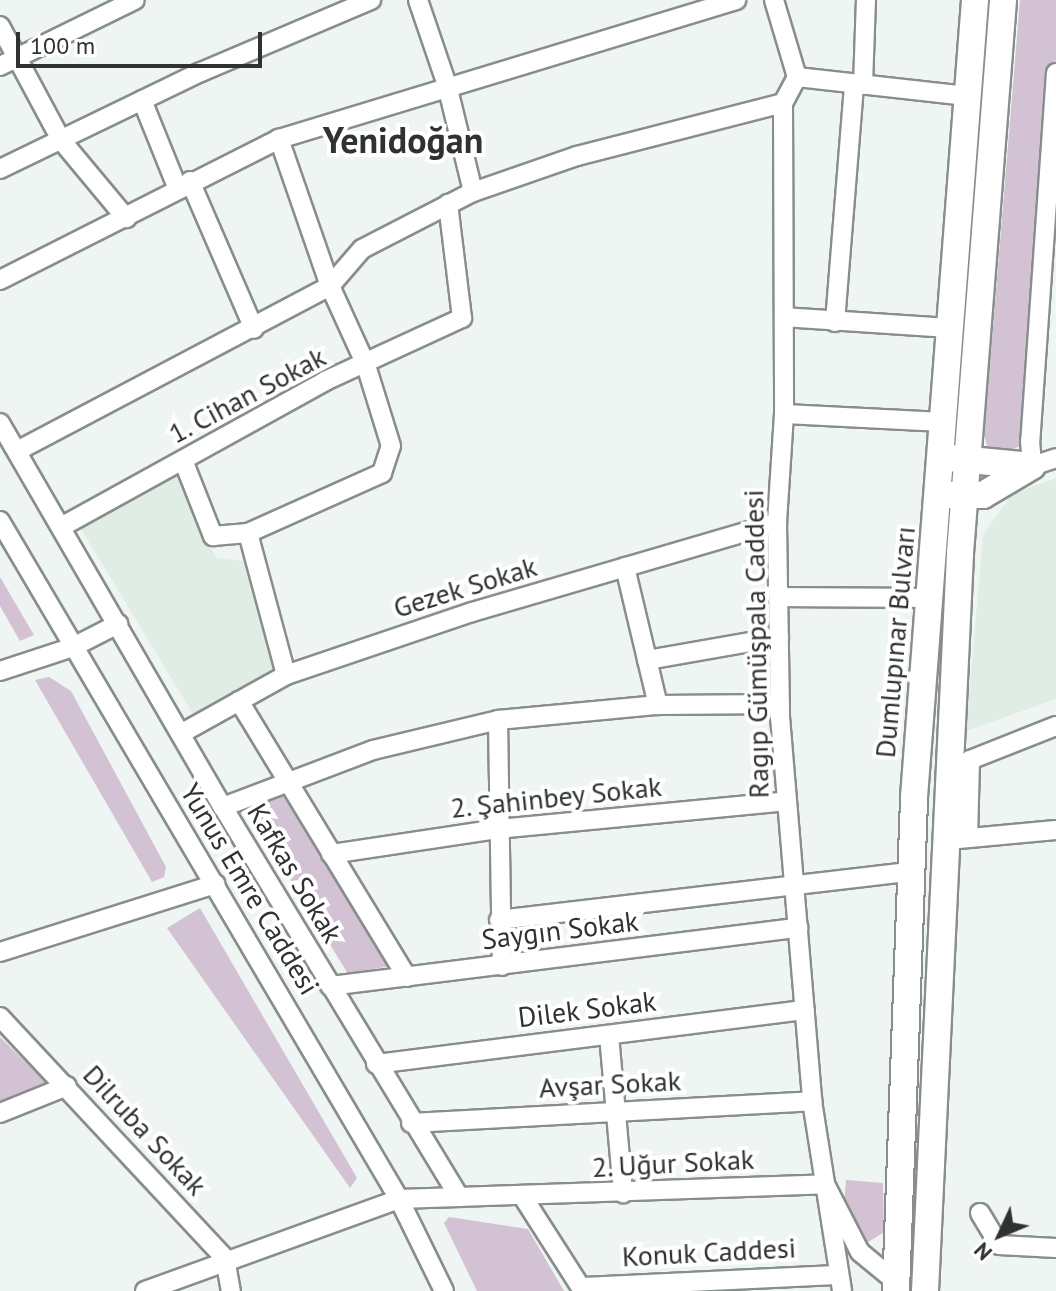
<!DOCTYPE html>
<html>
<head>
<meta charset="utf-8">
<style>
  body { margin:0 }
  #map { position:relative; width:1056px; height:1291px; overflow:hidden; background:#eff5f2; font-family:"PT Sans",sans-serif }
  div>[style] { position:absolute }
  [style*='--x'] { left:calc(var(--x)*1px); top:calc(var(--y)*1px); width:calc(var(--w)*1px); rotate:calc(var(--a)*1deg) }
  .built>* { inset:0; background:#dfede5 }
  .green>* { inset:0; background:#d2c2d3 }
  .roads { filter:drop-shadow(2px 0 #888e8b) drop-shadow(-2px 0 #888e8b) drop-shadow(0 2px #888e8b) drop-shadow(0 -2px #888e8b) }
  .street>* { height:18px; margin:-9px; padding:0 9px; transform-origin:9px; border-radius:9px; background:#fff }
  .secondary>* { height:26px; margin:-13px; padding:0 13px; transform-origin:13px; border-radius:13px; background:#fff }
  span { translate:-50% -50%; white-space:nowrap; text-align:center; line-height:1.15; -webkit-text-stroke:8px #fff; paint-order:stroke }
  .street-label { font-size:28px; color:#2f3230 }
  .district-label { font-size:36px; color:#2f3230; font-weight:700 }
  .north { position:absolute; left:960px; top:1195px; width:80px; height:80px; -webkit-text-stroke:6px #fff; paint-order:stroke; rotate:226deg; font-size:22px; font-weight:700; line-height:32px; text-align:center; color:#2f3230 }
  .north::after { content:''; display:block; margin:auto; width:28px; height:36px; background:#2f3230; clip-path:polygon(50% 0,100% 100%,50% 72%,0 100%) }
  .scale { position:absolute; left:16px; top:32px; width:246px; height:36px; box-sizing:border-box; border:4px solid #2f3230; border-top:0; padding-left:10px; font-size:24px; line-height:28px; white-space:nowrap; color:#2f3230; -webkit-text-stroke:6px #fff; paint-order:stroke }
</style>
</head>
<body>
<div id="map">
  <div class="built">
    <div style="clip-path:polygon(176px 470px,216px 558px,250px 562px,283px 682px,201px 727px,79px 526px)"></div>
    <div style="clip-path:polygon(1056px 478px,1056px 699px,966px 731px,983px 535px,1012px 494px)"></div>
  </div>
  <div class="green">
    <div style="clip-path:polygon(1020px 0,1056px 0,1056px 58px,1030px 441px,1000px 456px,988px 448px,984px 436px)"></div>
    <div style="clip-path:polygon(0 577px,34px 635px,20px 641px,0 606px)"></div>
    <div style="clip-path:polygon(49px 677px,71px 691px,166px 867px,164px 877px,152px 882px,35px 680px)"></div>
    <div style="clip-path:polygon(279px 790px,390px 966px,348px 974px,243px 801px)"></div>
    <div style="clip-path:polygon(200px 908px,357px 1178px,350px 1188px,167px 928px)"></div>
    <div style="clip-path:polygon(0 1037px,50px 1086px,0 1102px)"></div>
    <div style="clip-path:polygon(846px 1180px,883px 1183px,884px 1232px,862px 1246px,844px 1205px)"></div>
    <div style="clip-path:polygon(449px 1217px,528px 1229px,564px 1291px,477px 1291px,444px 1223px)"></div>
  </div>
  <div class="roads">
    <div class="street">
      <div style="--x:418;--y:0;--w:90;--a:71.2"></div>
      <div style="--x:447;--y:85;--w:110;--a:76.3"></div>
      <div style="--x:774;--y:0;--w:80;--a:73.4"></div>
      <div style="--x:797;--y:77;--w:30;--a:118"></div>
      <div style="--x:783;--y:103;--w:311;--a:89.8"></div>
      <div style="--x:784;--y:414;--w:109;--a:93.7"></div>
      <div style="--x:777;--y:523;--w:194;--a:89.1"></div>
      <div style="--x:780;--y:717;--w:385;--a:85.2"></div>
      <div style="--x:812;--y:1101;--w:192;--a:81"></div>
      <div style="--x:0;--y:26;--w:129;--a:61.8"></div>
      <div style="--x:61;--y:140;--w:102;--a:50.2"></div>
      <div style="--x:0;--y:66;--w:150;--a:-26.1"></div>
      <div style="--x:1056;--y:73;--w:369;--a:94"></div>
      <div style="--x:1030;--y:441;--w:25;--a:85"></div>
      <div style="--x:1032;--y:466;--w:25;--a:-18"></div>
      <div style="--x:797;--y:77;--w:171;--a:6.4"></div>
      <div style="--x:863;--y:85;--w:85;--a:-88"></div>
      <div style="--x:142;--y:100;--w:96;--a:68"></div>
      <div style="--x:0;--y:169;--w:223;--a:-25.8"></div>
      <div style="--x:201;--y:72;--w:185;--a:-23"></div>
      <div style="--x:190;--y:181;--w:161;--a:66.6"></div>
      <div style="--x:0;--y:280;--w:313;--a:-26.8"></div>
      <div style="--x:279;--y:139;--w:478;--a:-16.9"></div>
      <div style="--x:784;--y:317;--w:164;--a:3.8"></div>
      <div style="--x:835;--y:322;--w:239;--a:-85.4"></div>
      <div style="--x:784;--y:414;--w:160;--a:2.9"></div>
      <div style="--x:0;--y:423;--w:444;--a:59.9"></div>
      <div style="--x:223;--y:807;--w:456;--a:58.8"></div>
      <div style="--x:459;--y:1197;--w:366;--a:-2"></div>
      <div style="--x:825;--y:1184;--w:76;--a:62.8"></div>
      <div style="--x:860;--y:1252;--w:45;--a:39.6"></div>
      <div style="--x:17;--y:451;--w:354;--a:-27.8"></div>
      <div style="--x:330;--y:286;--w:49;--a:-49.1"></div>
      <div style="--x:362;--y:249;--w:125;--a:-27.2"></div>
      <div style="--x:473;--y:192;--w:110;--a:-19.1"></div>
      <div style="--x:577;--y:156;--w:213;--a:-14.4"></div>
      <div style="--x:183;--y:460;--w:82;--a:68.5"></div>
      <div style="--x:213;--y:536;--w:35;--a:-5"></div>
      <div style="--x:248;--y:533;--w:147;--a:75"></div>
      <div style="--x:0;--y:521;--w:787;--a:59.52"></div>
      <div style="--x:399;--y:1199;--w:102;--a:63.9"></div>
      <div style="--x:61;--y:527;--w:302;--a:-28.9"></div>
      <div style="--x:325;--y:381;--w:151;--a:-24.7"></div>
      <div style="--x:462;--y:318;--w:115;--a:-97"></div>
      <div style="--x:248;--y:533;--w:147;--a:-24.1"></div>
      <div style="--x:382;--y:473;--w:28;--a:-72"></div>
      <div style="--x:391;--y:446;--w:85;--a:-107.2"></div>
      <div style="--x:366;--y:365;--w:87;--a:-114.5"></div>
      <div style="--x:330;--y:286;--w:156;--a:-109.1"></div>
      <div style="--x:625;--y:567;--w:142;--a:76.6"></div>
      <div style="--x:780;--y:597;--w:149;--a:0.4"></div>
      <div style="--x:647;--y:660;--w:134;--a:-9.9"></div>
      <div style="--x:0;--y:671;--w:77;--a:-18.2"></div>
      <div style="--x:73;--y:647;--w:51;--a:-27.1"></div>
      <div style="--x:239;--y:701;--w:323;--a:58.7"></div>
      <div style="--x:498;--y:720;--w:246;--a:89.1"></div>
      <div style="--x:182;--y:733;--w:119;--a:-29.1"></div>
      <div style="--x:286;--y:675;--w:196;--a:-18.7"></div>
      <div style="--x:472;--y:612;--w:318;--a:-16.3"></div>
      <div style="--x:223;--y:807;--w:160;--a:-20.8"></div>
      <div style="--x:373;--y:750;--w:129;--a:-13.5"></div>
      <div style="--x:498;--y:720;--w:161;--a:-5.4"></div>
      <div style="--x:658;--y:705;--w:122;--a:-0.5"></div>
      <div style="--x:968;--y:838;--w:78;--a:-88.5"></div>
      <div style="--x:970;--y:760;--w:92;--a:-21.6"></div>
      <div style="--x:959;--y:839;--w:97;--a:-5.3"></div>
      <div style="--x:331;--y:854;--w:169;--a:-8.5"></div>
      <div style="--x:498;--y:829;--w:290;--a:-5.5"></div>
      <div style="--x:499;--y:920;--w:414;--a:-6.7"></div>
      <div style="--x:0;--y:952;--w:226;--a:-17.5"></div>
      <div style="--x:330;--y:986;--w:472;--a:-7.1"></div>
      <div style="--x:0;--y:1017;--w:330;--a:47"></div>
      <div style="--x:225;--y:1258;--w:34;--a:80"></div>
      <div style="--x:609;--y:1035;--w:159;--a:84.9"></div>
      <div style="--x:376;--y:1064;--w:432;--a:-7.2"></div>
      <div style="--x:0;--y:1113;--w:72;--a:-21.9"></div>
      <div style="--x:411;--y:1123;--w:402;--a:-3.1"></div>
      <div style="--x:523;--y:1197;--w:112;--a:57.4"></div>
      <div style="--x:980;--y:1213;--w:37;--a:59"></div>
      <div style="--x:999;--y:1245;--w:57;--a:3"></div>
      <div style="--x:582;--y:1287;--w:256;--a:-2.7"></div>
      <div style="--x:145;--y:1291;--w:270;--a:-19.9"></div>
      <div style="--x:399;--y:1199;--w:60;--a:-1.9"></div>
    </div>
    <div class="secondary">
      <div style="--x:949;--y:458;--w:83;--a:5.5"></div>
      <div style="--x:1032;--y:466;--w:57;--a:149.4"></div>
      <div style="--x:983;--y:495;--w:32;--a:180"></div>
      <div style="--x:896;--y:1291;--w:494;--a:-87.9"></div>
      <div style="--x:914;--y:797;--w:799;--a:-85.62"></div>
      <div style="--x:925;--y:1291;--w:739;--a:-87.28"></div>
      <div style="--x:960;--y:553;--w:555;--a:-85.55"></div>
    </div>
  </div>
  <div class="street-label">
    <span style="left:247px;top:395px;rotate:-28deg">1. Cihan Sokak</span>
    <span style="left:465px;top:587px;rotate:-17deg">Gezek Sokak</span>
    <span style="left:895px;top:642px;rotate:-85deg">Dumlupınar Bulvarı</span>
    <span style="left:756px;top:644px;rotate:-91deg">Ragıp Gümüşpala Caddesi</span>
    <span style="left:556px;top:797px;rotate:-6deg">2. Şahinbey Sokak</span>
    <span style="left:295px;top:873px;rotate:59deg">Kafkas Sokak</span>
    <span style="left:250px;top:889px;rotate:59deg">Yunus Emre Caddesi</span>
    <span style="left:560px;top:930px;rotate:-7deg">Saygın Sokak</span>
    <span style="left:587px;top:1009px;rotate:-7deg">Dilek Sokak</span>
    <span style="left:610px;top:1084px;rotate:-3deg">Avşar Sokak</span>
    <span style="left:145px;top:1130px;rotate:47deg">Dilruba Sokak</span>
    <span style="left:673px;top:1163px;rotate:-3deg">2. Uğur Sokak</span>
    <span style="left:709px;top:1252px;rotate:-3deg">Konuk Caddesi</span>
  </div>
  <div class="district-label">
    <span style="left:403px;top:140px">Yenidoğan</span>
  </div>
  <div class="north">N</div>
  <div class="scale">100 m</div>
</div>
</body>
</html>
